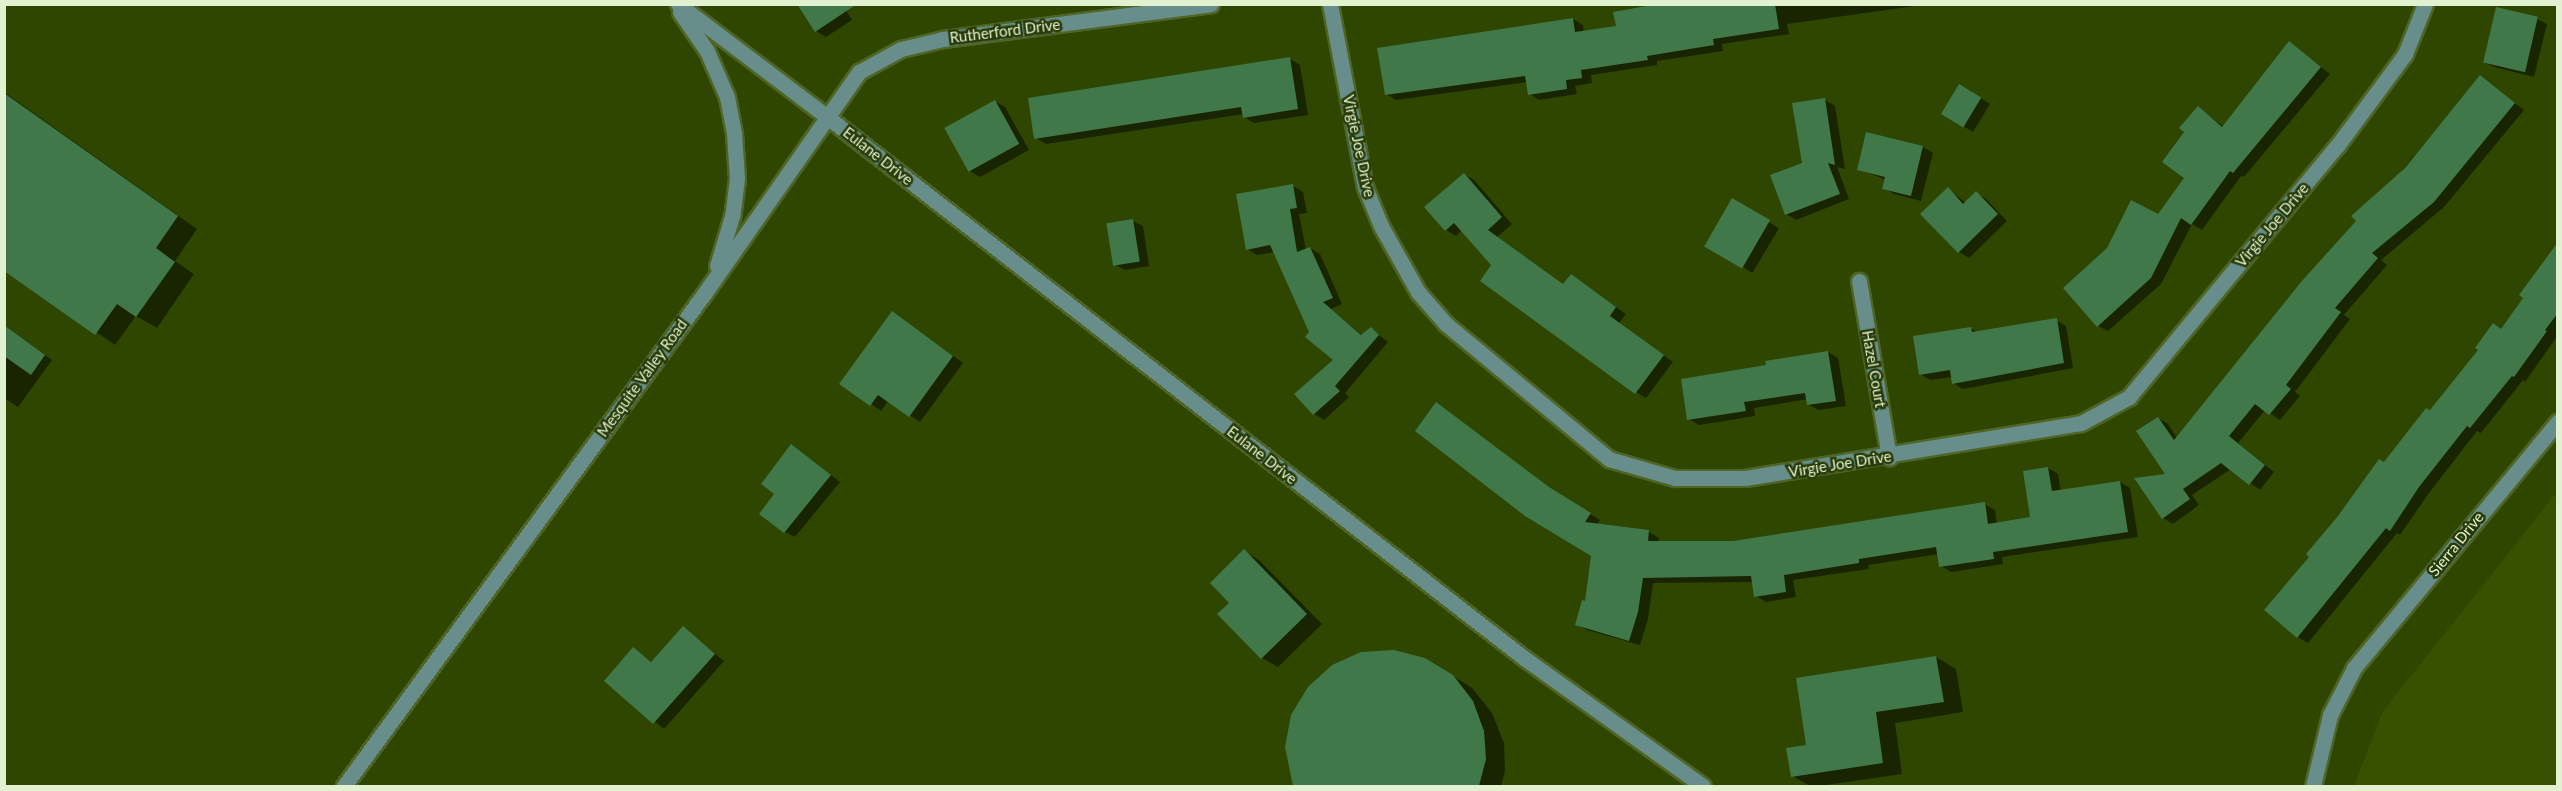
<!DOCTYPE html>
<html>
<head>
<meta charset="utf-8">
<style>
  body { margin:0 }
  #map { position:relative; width:2562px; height:791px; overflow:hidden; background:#2f4600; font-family:Lato,sans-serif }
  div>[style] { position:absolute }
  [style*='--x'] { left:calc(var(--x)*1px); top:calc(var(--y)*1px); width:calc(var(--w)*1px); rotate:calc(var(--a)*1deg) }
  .built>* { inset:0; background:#375100 }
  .shadow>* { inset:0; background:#0007; transform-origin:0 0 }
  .building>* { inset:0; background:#407849; transform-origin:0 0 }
  .roads { filter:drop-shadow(2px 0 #4f6525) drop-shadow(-2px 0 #4f6525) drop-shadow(0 2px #4f6525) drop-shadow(0 -2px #4f6525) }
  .minor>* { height:15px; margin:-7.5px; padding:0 7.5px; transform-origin:7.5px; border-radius:7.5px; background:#678e8a }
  span { translate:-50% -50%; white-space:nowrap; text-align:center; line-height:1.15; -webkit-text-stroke:5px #283a07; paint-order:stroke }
  .street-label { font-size:15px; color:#e2f2d0 }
  .frame { position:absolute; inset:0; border:6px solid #e2f2d0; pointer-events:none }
</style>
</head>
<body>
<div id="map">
  <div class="built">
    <div style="clip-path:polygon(2557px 492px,2557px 786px,2354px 786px,2383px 711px)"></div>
  </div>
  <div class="shadow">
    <div style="clip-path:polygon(842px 4px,852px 20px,826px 37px,816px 31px)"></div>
    <div style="clip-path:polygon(1651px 4px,1929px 4px,1787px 24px,1789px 34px,1722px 44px,1723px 51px,1657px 61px,1657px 65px,1591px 75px,1592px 83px,1575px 86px,1577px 94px,1539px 100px,1529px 94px,1527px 82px,1396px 100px,1386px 94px,1573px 19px,1583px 25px,1584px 32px,1617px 27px,1651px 7px)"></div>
    <div style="clip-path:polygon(2537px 19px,2547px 24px,2534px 77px,2494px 67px,2484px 62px)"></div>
    <div style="clip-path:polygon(2290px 43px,2330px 74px,2244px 177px,2241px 176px,2202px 230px,2192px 224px,2161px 284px,2108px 331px,2098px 326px,2158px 215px,2186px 177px,2186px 132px,2198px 108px,2224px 127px)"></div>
    <div style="clip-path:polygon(1290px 59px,1300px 65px,1308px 115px,1254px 123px,1244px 117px,1244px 114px,1046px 144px,1036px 138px)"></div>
    <div style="clip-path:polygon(2481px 77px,2524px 110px,2444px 207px,2381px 260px,2387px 265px,2344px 315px,2350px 319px,2295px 392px,2300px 396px,2280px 420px,2265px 410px,2238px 443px,2274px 472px,2260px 490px,2231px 469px,2192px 495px,2199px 505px,2173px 524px,2163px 518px,2168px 475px,2158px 418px,2168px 424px,2177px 438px)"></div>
    <div style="clip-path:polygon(1970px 91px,1990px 104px,1973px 132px,1963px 126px)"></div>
    <div style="clip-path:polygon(4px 92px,197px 229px,175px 261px,194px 274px,157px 328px,136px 316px,115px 345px,4px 269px)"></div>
    <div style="clip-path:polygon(1825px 100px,1835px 106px,1845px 169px,1837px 167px,1849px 199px,1796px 220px,1786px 214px)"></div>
    <div style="clip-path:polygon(995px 101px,1005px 107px,1029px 150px,980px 177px,970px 171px)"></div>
    <div style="clip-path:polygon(1923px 147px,1933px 153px,1921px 201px,1894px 194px,1884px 188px,1886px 180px,1859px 169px)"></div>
    <div style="clip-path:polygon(1464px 174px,1474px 180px,1512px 224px,1497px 237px,1564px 285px,1581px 282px,1626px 314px,1619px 323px,1673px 362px,1646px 398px,1636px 392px,1493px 265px,1462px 230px,1456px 236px,1446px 230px)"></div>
    <div style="clip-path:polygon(1293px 186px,1303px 192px,1307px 213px,1299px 214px,1306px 250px,1310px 248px,1320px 254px,1342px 304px,1331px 309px,1363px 336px,1371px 329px,1388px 342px,1345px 393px,1349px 397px,1324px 420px,1314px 414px,1335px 360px,1311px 332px,1275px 252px,1257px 255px,1247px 249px)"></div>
    <div style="clip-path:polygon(1948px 189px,1966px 203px,1976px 193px,1986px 199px,2007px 221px,1969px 258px,1959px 252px)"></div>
    <div style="left:1732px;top:200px;width:55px;height:52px;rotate:31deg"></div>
    <div style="clip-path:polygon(1133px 221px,1143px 226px,1149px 266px,1125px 270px,1114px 264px)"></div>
    <div style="clip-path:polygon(2558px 255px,2558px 335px,2525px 382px,2523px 380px,2481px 433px,2477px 431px,2429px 493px,2400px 535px,2397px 533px,2308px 643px,2297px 637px,2312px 557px,2385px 464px,2502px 330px)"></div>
    <div style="clip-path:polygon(902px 319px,963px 363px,920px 422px,888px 401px,881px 411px,841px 383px)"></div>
    <div style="clip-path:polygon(2056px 320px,2066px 326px,2073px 368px,1963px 389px,1953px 383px,1952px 377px,1930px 380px,1920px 374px,1971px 329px,1978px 332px)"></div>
    <div style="clip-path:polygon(4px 325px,52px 360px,18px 407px,4px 398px)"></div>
    <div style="clip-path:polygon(1828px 352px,1838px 358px,1846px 406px,1819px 410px,1809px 405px,1808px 399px,1754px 408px,1755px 416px,1699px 425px,1689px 419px,1768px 366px)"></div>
    <div style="clip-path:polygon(1437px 404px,1559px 495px,1600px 520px,1597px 525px,1649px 532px,1659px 538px,1658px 542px,1733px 542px,1984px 504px,1995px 510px,1997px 524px,2031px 518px,2048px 468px,2058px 474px,2061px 492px,2120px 482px,2130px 488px,2138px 537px,2002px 557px,2003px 564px,1951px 572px,1941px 566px,1939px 554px,1868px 565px,1869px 569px,1793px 580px,1796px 597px,1766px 602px,1756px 596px,1754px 582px,1653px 583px,1648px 619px,1640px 645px,1587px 630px,1577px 624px,1587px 603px,1593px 556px)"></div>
    <div style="clip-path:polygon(801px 452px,840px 482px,795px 537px,784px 531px)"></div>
    <div style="clip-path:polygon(1244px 551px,1259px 560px,1322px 624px,1278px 667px,1262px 658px,1220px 614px,1231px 603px)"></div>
    <div style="clip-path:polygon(683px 628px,724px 661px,664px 729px,606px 681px,634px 649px,653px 663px)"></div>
    <div style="clip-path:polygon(1936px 657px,1956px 669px,1963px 712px,1895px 723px,1902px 774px,1819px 786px,1810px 786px,1792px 776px,1808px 746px)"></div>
    <div style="clip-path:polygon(1445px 671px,1472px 688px,1492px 713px,1504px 743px,1505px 771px,1501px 786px,1295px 786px,1287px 747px)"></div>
  </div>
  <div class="building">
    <div style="clip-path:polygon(797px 4px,857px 4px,815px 32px)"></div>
    <div style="clip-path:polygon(1658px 4px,1775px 4px,1779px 29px,1713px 39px,1714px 45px,1647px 56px,1648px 60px,1581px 70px,1582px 78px,1566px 80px,1567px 89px,1528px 95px,1525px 76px,1385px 95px,1377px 48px,1573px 18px,1575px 32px,1616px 26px,1613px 12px)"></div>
    <div style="left:2496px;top:7px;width:43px;height:57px;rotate:13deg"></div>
    <div style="clip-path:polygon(2289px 41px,2321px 67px,2233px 173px,2230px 171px,2191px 225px,2181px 218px,2151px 278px,2097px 327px,2063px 288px,2107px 248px,2131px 200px,2158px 214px,2184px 178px,2162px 162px,2184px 132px,2179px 128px,2198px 106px,2222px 127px)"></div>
    <div style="clip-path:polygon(1290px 57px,1298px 109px,1243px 118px,1241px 107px,1034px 139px,1028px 98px)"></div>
    <div style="clip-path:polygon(2480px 75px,2515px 103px,2434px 202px,2372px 253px,2378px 258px,2335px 308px,2341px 312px,2286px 385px,2291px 389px,2269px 415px,2255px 404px,2229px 436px,2265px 465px,2249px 485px,2221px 463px,2183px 489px,2190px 499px,2162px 519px,2134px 478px,2165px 474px,2136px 431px,2158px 417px,2174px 440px,2301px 282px,2356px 221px,2351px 216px,2405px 168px)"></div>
    <div style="left:1959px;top:84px;width:26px;height:35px;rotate:31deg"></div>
    <div style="clip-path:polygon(4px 93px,178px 216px,156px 248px,175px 262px,136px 317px,117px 304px,95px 335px,4px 271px)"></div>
    <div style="clip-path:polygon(1825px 98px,1835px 165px,1828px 163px,1840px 194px,1785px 215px,1770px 175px,1802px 163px,1792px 103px)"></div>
    <div style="left:995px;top:100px;width:50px;height:58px;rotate:61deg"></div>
    <div style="clip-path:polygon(1866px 132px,1923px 146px,1911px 196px,1882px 189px,1885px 177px,1857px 170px)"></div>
    <div style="clip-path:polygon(1464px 173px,1502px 217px,1488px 230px,1563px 284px,1571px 274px,1616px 307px,1610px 316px,1664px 355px,1635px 394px,1480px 281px,1491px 265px,1454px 223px,1445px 231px,1424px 207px)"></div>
    <div style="clip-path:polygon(1293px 184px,1297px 208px,1290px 209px,1297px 252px,1310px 247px,1333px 298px,1323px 302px,1361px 335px,1371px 327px,1379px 335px,1335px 386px,1340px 391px,1313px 415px,1294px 394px,1333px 360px,1305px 337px,1309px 332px,1270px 245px,1246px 250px,1236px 194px)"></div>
    <div style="clip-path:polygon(1948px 187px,1963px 204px,1976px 191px,1998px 214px,1958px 253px,1920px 214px)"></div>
    <div style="left:1732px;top:198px;width:44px;height:56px;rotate:30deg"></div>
    <div style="left:1133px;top:219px;width:43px;height:27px;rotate:81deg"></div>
    <div style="clip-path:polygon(2558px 242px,2558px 313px,2545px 330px,2547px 331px,2514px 377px,2512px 376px,2470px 428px,2467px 426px,2419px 487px,2390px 531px,2386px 528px,2297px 638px,2264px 610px,2309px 557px,2306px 554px,2338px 516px,2379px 459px,2384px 462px,2426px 408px,2430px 410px,2478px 350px,2475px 348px,2493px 323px,2501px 329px,2523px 298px,2519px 295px)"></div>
    <div style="clip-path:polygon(892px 311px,953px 356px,909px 417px,878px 395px,870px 406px,839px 384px)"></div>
    <div style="clip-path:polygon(2057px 318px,2064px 363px,1952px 384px,1950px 370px,1919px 375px,1913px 336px,1971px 327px,1972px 332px)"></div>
    <div style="clip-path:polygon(4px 325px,45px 355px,31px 375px,4px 356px)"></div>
    <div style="clip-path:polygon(1828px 351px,1836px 401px,1807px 405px,1805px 393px,1744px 402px,1746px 411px,1687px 420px,1681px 379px,1766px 365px,1765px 361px)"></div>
    <div style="clip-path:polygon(1436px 402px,1549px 487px,1591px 513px,1585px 522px,1649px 530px,1648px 541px,1733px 541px,1985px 502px,1988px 524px,2030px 517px,2023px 471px,2048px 467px,2052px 491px,2120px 481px,2128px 532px,1993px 552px,1994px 559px,1939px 567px,1936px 547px,1859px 559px,1859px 563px,1784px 575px,1786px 592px,1754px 597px,1751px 576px,1643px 578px,1638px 612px,1629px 641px,1575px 625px,1582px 600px,1585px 601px,1591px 556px,1525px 516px,1415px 431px)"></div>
    <div style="clip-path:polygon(791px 444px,831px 475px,784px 533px,759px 514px,774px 494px,761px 484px)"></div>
    <div style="clip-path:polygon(1244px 549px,1307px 614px,1261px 659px,1217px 614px,1229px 603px,1210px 583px)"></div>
    <div style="clip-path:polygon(683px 626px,715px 654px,653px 724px,604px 681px,633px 647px,651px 662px)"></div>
    <div style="clip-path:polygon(1394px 650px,1425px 658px,1453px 675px,1473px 701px,1484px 731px,1486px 759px,1479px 786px,1293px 786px,1285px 747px,1291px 715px,1308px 687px,1332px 665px,1361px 652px)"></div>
    <div style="clip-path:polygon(1936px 656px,1944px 702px,1876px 712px,1883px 763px,1791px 777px,1786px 748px,1806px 745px,1796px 678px)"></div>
  </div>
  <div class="roads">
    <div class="minor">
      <div style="--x:678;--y:4;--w:186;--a:37.1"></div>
      <div style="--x:826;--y:116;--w:884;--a:37.83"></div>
      <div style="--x:1524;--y:658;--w:220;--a:35.6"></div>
      <div style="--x:1330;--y:4;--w:186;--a:79.2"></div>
      <div style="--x:1365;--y:187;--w:42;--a:67.7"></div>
      <div style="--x:1381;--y:226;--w:76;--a:60.7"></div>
      <div style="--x:1418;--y:292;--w:43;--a:48.8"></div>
      <div style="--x:1446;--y:324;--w:212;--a:39.6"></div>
      <div style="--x:1609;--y:459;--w:69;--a:16.1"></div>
      <div style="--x:1675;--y:478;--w:70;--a:0"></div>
      <div style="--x:1745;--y:478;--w:340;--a:-9.3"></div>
      <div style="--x:2081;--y:423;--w:55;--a:-28.4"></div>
      <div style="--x:2129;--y:397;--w:326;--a:-50.4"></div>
      <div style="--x:2337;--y:146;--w:114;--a:-53.5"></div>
      <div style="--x:2405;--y:54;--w:54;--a:-68.2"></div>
      <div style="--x:680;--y:12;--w:47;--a:55.3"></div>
      <div style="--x:707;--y:51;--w:50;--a:66.5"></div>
      <div style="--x:727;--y:97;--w:37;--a:79"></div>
      <div style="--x:734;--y:133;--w:45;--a:86.2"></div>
      <div style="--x:737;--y:178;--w:38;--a:97"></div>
      <div style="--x:732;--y:216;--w:52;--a:106.7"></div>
      <div style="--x:1859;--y:281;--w:179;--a:80.3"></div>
      <div style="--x:344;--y:786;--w:610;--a:-53.81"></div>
      <div style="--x:704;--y:294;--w:271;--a:-55.1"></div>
      <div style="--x:859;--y:72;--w:48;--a:-28.7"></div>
      <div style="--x:901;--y:49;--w:43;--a:-13.4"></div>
      <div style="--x:943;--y:39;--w:270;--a:-7.4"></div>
      <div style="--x:2313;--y:786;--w:73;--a:-76.5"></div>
      <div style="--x:2330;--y:715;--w:53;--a:-62.9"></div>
      <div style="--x:2354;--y:668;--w:320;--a:-50.4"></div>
    </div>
  </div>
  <div class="street-label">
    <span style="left:1005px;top:31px;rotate:-7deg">Rutherford Drive</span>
    <span style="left:1359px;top:146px;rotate:78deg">Virgie Joe Drive</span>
    <span style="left:878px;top:156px;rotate:38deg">Eulane Drive</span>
    <span style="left:2272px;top:225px;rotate:-50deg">Virgie Joe Drive</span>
    <span style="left:1874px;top:369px;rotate:80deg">Hazel Court</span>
    <span style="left:642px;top:378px;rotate:-54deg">Mesquite Valley Road</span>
    <span style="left:1262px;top:455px;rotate:38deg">Eulane Drive</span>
    <span style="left:1840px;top:464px;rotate:-9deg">Virgie Joe Drive</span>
    <span style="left:2456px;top:544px;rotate:-51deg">Sierra Drive</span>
  </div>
  <div class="frame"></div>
</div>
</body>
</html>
